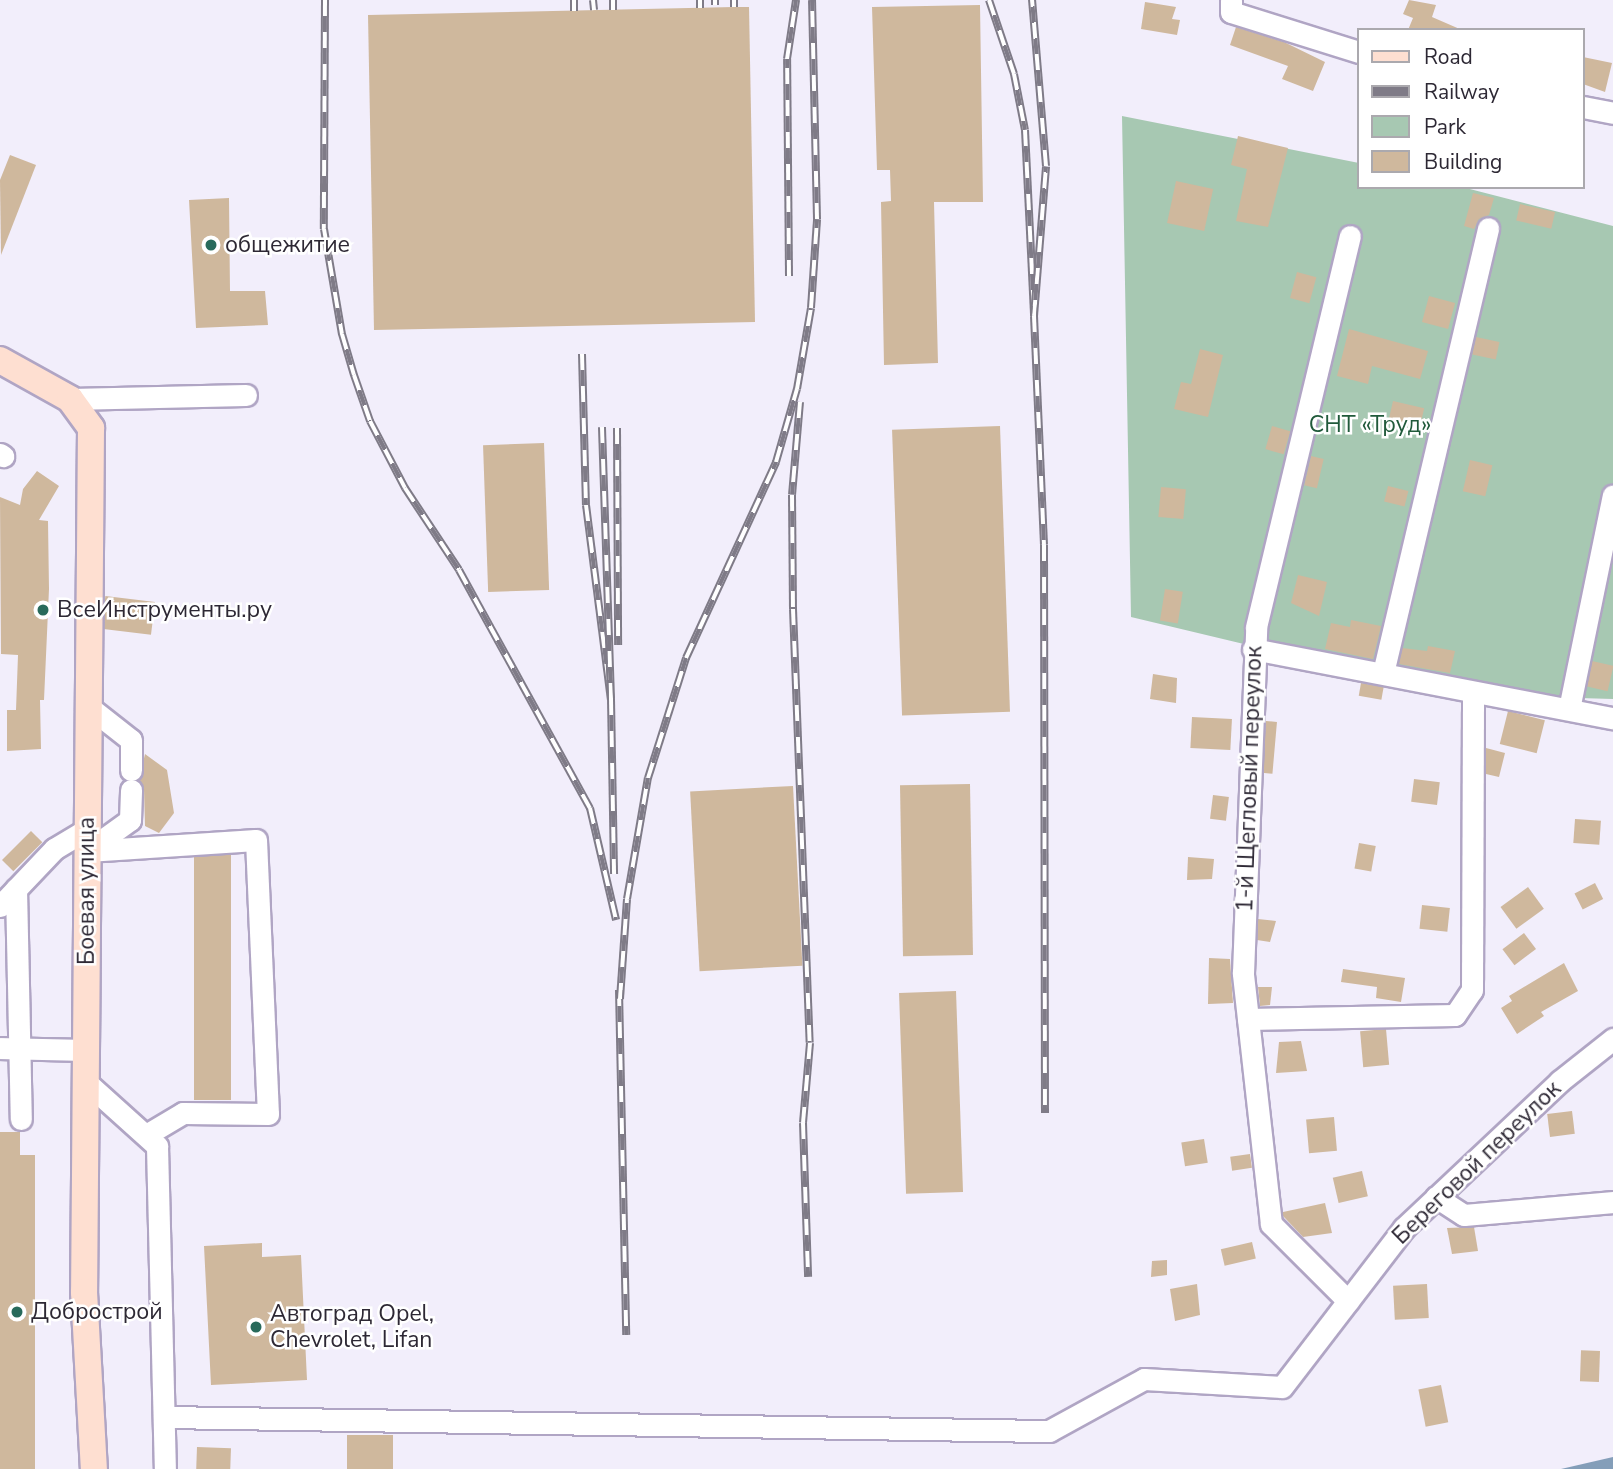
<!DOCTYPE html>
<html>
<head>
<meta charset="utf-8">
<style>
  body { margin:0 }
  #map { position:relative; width:1613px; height:1469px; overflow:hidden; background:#f2eefb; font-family:"Nunito Sans",sans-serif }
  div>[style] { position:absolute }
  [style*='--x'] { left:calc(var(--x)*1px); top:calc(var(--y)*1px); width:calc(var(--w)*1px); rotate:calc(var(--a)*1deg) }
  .green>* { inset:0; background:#a7c8b2 }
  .water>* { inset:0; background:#849eb9 }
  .building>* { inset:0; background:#cfb89d; transform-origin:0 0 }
  .roads { filter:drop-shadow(2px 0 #b0a5c4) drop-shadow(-2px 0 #b0a5c4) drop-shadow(0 2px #b0a5c4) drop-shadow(0 -2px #b0a5c4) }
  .minor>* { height:21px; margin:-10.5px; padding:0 10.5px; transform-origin:10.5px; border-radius:10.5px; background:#fff }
  .major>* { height:26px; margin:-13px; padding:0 13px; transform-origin:13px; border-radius:13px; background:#fedfd1 }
  .rail>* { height:8px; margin-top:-4px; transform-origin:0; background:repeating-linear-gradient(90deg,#fff 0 16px,#7f7b87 0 32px); box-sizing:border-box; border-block:2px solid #7f7b87 }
  .dots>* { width:19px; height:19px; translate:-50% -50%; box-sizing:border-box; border:4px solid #fff; border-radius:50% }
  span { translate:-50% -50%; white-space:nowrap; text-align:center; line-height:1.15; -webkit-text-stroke:5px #fff; paint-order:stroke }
  .poi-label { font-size:23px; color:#2d2834 }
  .left { translate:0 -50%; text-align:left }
  .park-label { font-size:23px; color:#215a3b }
  .street-label { font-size:23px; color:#2d2834 }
  .legend { position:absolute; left:1357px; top:28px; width:228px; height:161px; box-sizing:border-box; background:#fff; border:2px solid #aba9ae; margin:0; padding:9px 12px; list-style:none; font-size:21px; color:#2d2834 }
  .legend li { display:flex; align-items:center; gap:14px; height:35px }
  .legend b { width:35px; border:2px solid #aba9ae }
</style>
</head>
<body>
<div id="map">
  <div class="green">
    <div style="clip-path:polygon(1122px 116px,1359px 163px,1359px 187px,1462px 187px,1613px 226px,1613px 699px,1579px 698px,1564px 702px,1248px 645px,1131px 617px)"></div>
  </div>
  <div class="water">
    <div style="clip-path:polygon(1613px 1457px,1613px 1469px,1561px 1469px)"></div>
  </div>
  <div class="building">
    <div style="clip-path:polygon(1409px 0,1436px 5px,1432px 17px,1462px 30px,1408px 30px,1413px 18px,1403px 14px)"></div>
    <div style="clip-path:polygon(1145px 2px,1176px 7px,1172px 19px,1180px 20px,1177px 35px,1141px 29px)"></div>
    <div style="clip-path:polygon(980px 5px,983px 202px,934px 202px,938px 363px,884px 365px,881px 202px,891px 201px,890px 170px,877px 170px,872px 7px)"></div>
    <div style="clip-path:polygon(734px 7px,749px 7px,755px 322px,374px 330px,368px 15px)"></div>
    <div style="clip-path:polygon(1236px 27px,1284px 42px,1325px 62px,1313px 91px,1282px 79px,1288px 66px,1230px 45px)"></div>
    <div style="clip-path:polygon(1583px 57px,1612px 63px,1605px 92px,1583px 84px)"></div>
    <div style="clip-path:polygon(1238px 136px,1288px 148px,1268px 227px,1236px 221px,1247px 169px,1231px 165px)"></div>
    <div style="clip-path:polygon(10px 155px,36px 165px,1px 255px,0 180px)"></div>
    <div style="left:1176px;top:181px;width:38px;height:43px;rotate:12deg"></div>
    <div style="clip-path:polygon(1473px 193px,1494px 198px,1489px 215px,1479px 219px,1474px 229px,1464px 226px)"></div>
    <div style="clip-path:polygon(229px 198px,230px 291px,265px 291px,268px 325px,196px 328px,189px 200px)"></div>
    <div style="left:1520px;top:204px;width:36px;height:17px;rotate:13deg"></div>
    <div style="left:1297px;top:272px;width:20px;height:27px;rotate:15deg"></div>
    <div style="left:1429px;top:296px;width:27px;height:27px;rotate:15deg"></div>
    <div style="clip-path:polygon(1349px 329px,1428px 351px,1420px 379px,1372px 366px,1368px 384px,1337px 376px)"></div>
    <div style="left:1476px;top:337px;width:24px;height:18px;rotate:12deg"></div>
    <div style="clip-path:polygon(1200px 349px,1223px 355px,1208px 417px,1174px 409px,1181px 382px,1191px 384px)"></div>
    <div style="left:1393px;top:401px;width:32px;height:20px;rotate:13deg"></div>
    <div style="left:1000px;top:426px;width:286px;height:108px;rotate:88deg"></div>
    <div style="left:1272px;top:426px;width:19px;height:24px;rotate:16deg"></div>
    <div style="left:544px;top:443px;width:147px;height:61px;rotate:88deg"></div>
    <div style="left:1311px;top:456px;width:13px;height:30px;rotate:13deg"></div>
    <div style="left:1470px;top:460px;width:23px;height:32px;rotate:13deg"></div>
    <div style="clip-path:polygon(37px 471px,59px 486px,39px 520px,48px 521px,49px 589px,44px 700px,40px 700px,41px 749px,7px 751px,7px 710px,16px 710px,18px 655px,1px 654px,0 497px,20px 505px,23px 489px)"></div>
    <div style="left:1388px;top:486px;width:21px;height:16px;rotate:14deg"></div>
    <div style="left:1161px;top:487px;width:25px;height:30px;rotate:5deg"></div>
    <div style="clip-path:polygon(1298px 575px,1327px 582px,1319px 616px,1291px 603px)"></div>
    <div style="left:1165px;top:589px;width:18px;height:32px;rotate:9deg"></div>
    <div style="left:155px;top:602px;width:33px;height:50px;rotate:97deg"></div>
    <div style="clip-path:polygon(1351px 620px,1381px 626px,1373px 659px,1325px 649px,1331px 623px,1350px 627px)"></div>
    <div style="clip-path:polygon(1428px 646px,1455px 651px,1450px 673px,1399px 664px,1402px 648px,1427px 651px)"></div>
    <div style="left:1592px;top:661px;width:22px;height:26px;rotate:13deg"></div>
    <div style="clip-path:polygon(1153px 674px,1177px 678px,1176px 703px,1150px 699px)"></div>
    <div style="left:1361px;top:683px;width:23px;height:13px;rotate:10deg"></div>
    <div style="left:1508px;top:711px;width:38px;height:34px;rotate:14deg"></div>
    <div style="left:1192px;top:717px;width:40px;height:31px;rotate:3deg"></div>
    <div style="left:1266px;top:721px;width:11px;height:52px;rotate:5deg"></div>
    <div style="clip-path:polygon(1486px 748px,1505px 753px,1499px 777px,1486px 774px)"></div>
    <div style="clip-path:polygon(145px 754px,167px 770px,174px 813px,159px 833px,145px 826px,144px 790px,139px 780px)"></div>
    <div style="left:1414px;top:779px;width:26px;height:23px;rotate:7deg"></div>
    <div style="left:970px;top:784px;width:171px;height:70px;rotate:89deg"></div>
    <div style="left:793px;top:786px;width:180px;height:103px;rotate:87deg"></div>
    <div style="left:1213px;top:795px;width:16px;height:24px;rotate:7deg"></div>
    <div style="left:1575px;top:819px;width:26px;height:24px;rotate:4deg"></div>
    <div style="left:31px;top:831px;width:16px;height:41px;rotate:45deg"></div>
    <div style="left:1359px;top:843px;width:17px;height:26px;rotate:10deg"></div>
    <div style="left:231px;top:855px;width:245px;height:37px;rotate:90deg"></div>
    <div style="clip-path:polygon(1188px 857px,1214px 859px,1212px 879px,1187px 880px)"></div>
    <div style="left:1595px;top:883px;width:18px;height:23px;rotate:63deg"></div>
    <div style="left:1528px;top:887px;width:27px;height:34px;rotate:54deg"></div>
    <div style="left:1422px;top:905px;width:28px;height:24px;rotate:6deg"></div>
    <div style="clip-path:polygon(1258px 919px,1276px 921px,1270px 942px,1257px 940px)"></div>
    <div style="left:1524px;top:933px;width:20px;height:27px;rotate:53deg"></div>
    <div style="clip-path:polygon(1209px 958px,1230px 959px,1233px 1003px,1208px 1004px)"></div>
    <div style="clip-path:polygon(1564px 963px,1578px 991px,1541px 1012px,1544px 1016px,1517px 1034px,1501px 1008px,1512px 1001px,1509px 996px)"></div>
    <div style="clip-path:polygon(1343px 969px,1405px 978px,1401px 1002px,1376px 998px,1377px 987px,1341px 982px)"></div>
    <div style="clip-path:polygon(1258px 987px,1272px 987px,1270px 1005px,1260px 1006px)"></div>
    <div style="left:956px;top:991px;width:201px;height:57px;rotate:88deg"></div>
    <div style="left:1386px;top:1029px;width:36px;height:26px;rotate:85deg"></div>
    <div style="clip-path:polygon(1301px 1041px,1307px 1071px,1276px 1073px,1279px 1042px)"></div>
    <div style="left:1572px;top:1111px;width:23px;height:25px;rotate:83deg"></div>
    <div style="left:1334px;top:1117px;width:34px;height:28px;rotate:85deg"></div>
    <div style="clip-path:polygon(0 1132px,20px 1132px,20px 1155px,35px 1155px,35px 1469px,0 1469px)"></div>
    <div style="left:1204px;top:1139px;width:24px;height:23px;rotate:81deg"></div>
    <div style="left:1250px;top:1154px;width:14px;height:20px;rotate:82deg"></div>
    <div style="left:1362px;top:1171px;width:26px;height:30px;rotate:77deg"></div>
    <div style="clip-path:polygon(1325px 1203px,1332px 1233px,1303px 1237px,1283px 1216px,1283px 1212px)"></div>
    <div style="clip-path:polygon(1474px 1227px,1478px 1251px,1452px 1254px,1447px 1228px)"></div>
    <div style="left:1252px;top:1242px;width:17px;height:32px;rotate:77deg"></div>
    <div style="clip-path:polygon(262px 1243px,262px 1257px,301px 1255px,307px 1380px,211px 1385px,204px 1246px)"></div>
    <div style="clip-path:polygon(1167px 1260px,1167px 1275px,1151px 1277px,1152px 1261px)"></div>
    <div style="clip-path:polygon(1197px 1284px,1200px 1315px,1175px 1321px,1170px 1289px)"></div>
    <div style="left:1427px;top:1284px;width:34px;height:34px;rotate:87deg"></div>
    <div style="left:1600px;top:1351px;width:31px;height:19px;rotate:92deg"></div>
    <div style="left:1441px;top:1385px;width:38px;height:23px;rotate:79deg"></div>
    <div style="left:393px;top:1435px;width:34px;height:46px;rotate:90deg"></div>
    <div style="left:197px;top:1447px;width:34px;height:22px;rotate:2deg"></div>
  </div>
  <div class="roads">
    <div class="minor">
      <div style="--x:1231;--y:0;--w:12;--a:90"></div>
      <div style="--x:1231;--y:12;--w:134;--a:17.4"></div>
      <div style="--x:1583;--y:107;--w:31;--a:11"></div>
      <div style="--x:70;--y:399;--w:176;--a:-1.3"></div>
      <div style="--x:0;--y:454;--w:4;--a:34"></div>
      <div style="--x:1253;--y:649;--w:367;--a:10.9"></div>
      <div style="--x:1383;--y:673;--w:457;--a:-76.7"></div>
      <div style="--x:89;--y:707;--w:53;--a:38.2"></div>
      <div style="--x:131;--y:740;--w:30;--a:90"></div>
      <div style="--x:1569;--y:709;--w:218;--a:-78.4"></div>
      <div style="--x:87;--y:851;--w:169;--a:-3.7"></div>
      <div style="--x:256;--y:840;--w:274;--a:87.5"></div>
      <div style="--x:268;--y:1114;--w:85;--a:-179.3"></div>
      <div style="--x:183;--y:1113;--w:43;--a:149.3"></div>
      <div style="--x:87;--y:851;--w:53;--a:-35.8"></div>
      <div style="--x:130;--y:820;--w:30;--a:-88"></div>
      <div style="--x:16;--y:889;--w:230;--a:88.8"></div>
      <div style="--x:0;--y:906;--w:79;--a:-46.5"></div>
      <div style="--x:54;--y:849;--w:39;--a:-31"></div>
      <div style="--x:1248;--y:1019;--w:207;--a:-1.1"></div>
      <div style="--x:1455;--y:1015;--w:30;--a:-56"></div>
      <div style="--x:1472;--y:990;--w:296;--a:-89.8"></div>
      <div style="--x:0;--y:1048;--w:87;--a:1.3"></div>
      <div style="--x:86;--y:1082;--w:96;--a:42"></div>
      <div style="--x:157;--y:1146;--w:323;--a:88.6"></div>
      <div style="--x:1436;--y:1197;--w:33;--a:33"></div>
      <div style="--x:1464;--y:1215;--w:150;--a:-5"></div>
      <div style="--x:1348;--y:1301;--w:109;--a:-135"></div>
      <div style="--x:1271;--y:1224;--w:253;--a:-96.4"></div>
      <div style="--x:1243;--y:973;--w:346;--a:-87.8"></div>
      <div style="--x:1256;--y:627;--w:402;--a:-76.5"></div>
      <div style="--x:164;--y:1417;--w:885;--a:0.91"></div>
      <div style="--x:1049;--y:1431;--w:108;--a:-28.7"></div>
      <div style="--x:1144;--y:1379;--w:138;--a:3.3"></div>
      <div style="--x:1282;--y:1387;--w:200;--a:-52.5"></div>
      <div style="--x:1404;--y:1228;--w:214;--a:-43.3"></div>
      <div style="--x:1560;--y:1081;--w:68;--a:-38.4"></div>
    </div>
    <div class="major">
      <div style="--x:0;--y:360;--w:80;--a:29.1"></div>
      <div style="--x:70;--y:399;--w:36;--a:54"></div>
      <div style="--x:91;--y:428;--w:864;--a:90.46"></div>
      <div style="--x:84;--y:1292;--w:177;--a:86.8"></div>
    </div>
  </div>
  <div class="rail">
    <div style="--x:325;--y:0;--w:229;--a:90.3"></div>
    <div style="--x:324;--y:229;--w:107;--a:80.3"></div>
    <div style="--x:342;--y:334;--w:43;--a:73.7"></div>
    <div style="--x:354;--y:375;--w:49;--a:70.8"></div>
    <div style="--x:370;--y:421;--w:76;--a:62.4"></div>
    <div style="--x:405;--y:488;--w:98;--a:56.6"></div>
    <div style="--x:459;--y:570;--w:272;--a:61.2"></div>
    <div style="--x:590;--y:808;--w:115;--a:76.9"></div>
    <div style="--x:593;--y:0;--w:10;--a:84"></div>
    <div style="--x:613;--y:0;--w:10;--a:90"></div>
    <div style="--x:715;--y:0;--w:5;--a:90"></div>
    <div style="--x:734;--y:0;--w:7;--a:90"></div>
    <div style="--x:989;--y:0;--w:78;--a:71.3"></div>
    <div style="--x:1014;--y:74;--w:57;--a:78.9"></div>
    <div style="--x:1025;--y:130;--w:186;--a:87.2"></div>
    <div style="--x:1034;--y:316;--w:150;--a:-85.4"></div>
    <div style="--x:1046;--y:166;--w:167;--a:-94.8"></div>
    <div style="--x:700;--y:8;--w:8;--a:-90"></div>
    <div style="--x:574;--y:11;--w:11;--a:-90"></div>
    <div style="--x:789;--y:276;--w:217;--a:-90.5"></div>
    <div style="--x:787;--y:59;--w:60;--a:-81.3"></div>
    <div style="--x:1034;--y:316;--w:229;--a:87.5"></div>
    <div style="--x:1044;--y:545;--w:568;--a:89.9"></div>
    <div style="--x:582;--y:354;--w:151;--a:88.5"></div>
    <div style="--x:586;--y:505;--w:196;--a:82.7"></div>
    <div style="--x:611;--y:699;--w:272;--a:-91.9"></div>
    <div style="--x:800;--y:402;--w:93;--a:94.9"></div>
    <div style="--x:792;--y:495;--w:114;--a:89.5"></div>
    <div style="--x:793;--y:609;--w:434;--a:87.8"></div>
    <div style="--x:810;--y:1043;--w:80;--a:95"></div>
    <div style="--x:803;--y:1123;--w:154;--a:88.1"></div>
    <div style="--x:617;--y:428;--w:217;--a:89.7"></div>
    <div style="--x:611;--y:699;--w:175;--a:89"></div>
    <div style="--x:619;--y:990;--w:345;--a:88.8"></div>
    <div style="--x:620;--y:999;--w:100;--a:-86"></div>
    <div style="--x:627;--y:899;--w:123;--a:-80.2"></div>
    <div style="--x:648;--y:778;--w:126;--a:-72.4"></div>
    <div style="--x:686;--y:658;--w:216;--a:-65.3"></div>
    <div style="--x:776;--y:462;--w:76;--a:-74"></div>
    <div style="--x:797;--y:389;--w:82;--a:-80.2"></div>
    <div style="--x:811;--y:308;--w:89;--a:-86.1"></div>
    <div style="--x:817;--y:219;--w:219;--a:-91.3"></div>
  </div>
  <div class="dots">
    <div style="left:211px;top:245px;background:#286a5b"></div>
    <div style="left:43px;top:610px;background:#286a5b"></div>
    <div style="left:17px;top:1312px;background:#286a5b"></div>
    <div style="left:256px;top:1327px;background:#286a5b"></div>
  </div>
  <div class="poi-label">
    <span class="left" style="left:225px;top:245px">общежитие</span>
    <span class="left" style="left:57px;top:610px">ВсеИнструменты.ру</span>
    <span class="left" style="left:31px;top:1312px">Добрострой</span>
    <span class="left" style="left:270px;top:1327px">Автоград Opel,<br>Chevrolet, Lifan</span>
  </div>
  <div class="park-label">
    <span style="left:1370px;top:425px">СНТ «Труд»</span>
  </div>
  <div class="street-label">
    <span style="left:1250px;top:779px;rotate:-88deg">1-й Щегловый переулок</span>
    <span style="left:87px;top:891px;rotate:-90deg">Боевая улица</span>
    <span style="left:1477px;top:1163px;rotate:-44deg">Береговой переулок</span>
  </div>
  <ul class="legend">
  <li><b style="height:9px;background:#fedfd1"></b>Road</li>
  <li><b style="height:9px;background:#7f7b87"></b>Railway</li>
  <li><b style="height:19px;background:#a7c8b2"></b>Park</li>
  <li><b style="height:19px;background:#cfb89d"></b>Building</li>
  </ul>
</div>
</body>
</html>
